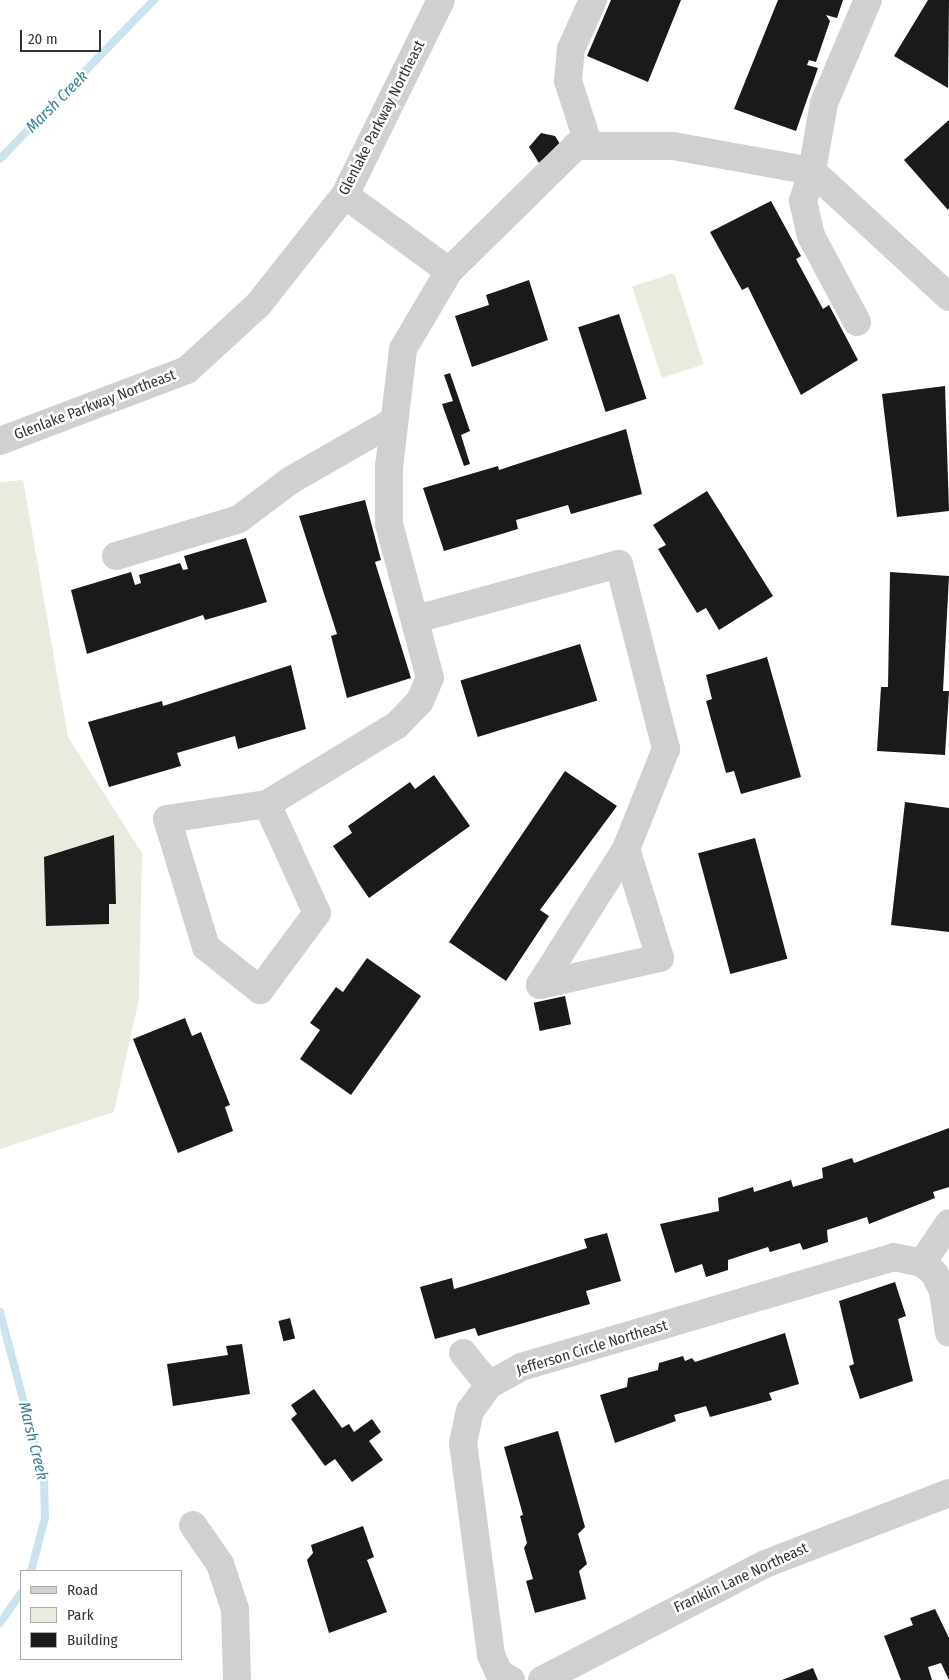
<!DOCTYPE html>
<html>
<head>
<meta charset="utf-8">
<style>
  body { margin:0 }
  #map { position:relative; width:949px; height:1680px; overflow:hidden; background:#fff; font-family:"Fira Sans Condensed",sans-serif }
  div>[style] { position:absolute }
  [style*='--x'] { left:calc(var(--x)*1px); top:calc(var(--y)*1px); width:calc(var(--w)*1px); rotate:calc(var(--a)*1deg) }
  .green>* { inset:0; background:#e7ecde; transform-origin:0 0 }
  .stream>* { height:8px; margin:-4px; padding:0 4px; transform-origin:4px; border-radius:4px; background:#cbe3ed }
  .building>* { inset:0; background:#1a1a1a; transform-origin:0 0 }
  .minor>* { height:28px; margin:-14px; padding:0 14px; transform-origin:14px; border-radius:14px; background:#d0d0d0 }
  span { translate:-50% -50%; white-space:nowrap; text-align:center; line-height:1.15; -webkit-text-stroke:5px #fff; paint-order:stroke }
  .street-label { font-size:15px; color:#333 }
  .water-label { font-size:16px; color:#3c7e9a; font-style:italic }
  .legend { position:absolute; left:20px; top:1570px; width:162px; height:90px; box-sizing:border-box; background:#fff; border:1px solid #adadad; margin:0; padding:6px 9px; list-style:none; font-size:15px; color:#333 }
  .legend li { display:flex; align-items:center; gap:10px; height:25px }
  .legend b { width:25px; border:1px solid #adadad }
  .scale { position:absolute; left:20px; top:30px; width:81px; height:22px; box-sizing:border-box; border:2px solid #333; border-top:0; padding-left:6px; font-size:15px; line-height:18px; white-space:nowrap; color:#333; -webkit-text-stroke:4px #fff; paint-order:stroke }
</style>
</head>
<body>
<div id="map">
  <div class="green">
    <div style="left:674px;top:273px;width:96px;height:44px;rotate:72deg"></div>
    <div style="clip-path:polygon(23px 480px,68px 737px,142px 853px,139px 999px,114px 1112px,0 1149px,0 482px)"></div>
  </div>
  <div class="stream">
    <div style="--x:0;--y:159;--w:221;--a:-45.9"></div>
    <div style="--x:0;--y:1312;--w:172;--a:75.2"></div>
    <div style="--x:44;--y:1478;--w:40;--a:88.6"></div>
    <div style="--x:45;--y:1518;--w:55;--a:104.8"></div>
    <div style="--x:0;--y:1623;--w:37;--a:-55"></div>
  </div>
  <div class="building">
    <div style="clip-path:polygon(611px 0,681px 0,648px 82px,587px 56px)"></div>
    <div style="clip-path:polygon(778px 0,843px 0,837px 18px,826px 15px,830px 21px,816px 62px,809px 60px,807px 65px,818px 68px,796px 131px,734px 109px)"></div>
    <div style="clip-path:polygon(928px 0,949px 0,948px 88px,894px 56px)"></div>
    <div style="clip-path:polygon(949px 120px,949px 208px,948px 210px,904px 160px)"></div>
    <div style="clip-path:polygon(541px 133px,555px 136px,560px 144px,539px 163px,529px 147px)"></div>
    <div style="clip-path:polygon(771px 201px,801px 256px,796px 259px,823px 309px,829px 305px,858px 360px,801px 395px,748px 287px,742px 290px,710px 232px)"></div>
    <div style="clip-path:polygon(529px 280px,548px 340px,472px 367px,455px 316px,489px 305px,486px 295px)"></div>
    <div style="left:619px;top:314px;width:89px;height:43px;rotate:72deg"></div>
    <div style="clip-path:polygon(450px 373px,470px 431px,461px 435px,470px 464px,464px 466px,442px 404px,453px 401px,444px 375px)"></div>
    <div style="clip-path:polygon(945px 386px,949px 511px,897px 517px,882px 394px)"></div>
    <div style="clip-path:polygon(626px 429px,642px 494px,571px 514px,568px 505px,516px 520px,518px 529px,444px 551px,423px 488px,498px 466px,499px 470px)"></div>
    <div style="clip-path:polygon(707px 491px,773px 596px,719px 630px,706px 608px,697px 613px,658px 549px,666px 545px,653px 525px)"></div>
    <div style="clip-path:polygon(365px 500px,381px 560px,375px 562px,411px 678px,347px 698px,331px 636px,337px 634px,299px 516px)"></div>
    <div style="clip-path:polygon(246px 538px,267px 602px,205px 620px,203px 615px,87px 654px,71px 590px,131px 572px,135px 585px,141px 583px,139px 575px,180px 563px,183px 570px,188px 569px,184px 556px)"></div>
    <div style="clip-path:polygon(890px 572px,949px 576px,943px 691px,949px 691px,945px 755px,877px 751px,881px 687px,888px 687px)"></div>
    <div style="left:580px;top:644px;width:59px;height:125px;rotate:73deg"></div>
    <div style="clip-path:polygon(767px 657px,801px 777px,741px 794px,734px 771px,726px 773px,706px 701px,712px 699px,706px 675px)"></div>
    <div style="clip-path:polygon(291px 665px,306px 729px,238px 749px,235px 736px,177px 753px,181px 766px,109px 787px,88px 722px,162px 701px,163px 706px)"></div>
    <div style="clip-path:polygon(565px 771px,617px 806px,540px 910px,549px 916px,506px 981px,449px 942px)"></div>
    <div style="clip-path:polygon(434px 775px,470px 826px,369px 898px,333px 846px,352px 833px,348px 826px,410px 782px,415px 789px)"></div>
    <div style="clip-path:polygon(905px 802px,949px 808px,949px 932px,891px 925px)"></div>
    <div style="clip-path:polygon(114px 835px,116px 904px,109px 904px,109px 924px,46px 926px,44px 857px)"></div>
    <div style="left:755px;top:838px;width:125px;height:59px;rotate:75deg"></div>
    <div style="clip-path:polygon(367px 958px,421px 996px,351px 1095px,300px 1059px,320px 1030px,310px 1023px,336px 987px,343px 992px)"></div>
    <div style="left:565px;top:996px;width:29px;height:32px;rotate:78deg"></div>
    <div style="clip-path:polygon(185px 1018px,192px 1036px,201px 1032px,230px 1105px,225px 1107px,233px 1131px,178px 1153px,133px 1039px)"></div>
    <div style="clip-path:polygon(949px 1128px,949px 1187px,933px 1192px,935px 1198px,869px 1224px,867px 1217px,827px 1230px,828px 1242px,803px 1250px,800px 1243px,770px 1252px,768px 1247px,728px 1260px,728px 1270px,706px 1277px,702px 1264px,675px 1273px,660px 1224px,719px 1211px,718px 1198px,753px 1187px,754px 1192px,791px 1180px,793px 1187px,823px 1178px,822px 1168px,852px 1158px,854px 1163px)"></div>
    <div style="clip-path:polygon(607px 1233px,621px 1281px,586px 1291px,590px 1304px,478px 1336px,475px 1328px,435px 1339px,420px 1287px,452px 1278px,454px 1289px,484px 1280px,587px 1248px,584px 1239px)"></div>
    <div style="clip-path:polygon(895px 1282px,906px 1316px,898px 1319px,913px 1381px,860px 1399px,849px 1366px,854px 1364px,839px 1301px)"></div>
    <div style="left:290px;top:1318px;width:21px;height:12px;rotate:76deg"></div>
    <div style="clip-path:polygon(785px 1333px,799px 1384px,769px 1393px,772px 1400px,710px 1417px,706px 1406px,674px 1415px,676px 1421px,615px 1443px,600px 1395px,627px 1387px,628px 1378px,658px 1370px,659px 1363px,683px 1356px,685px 1361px,692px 1358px,695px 1362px)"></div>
    <div style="clip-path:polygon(242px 1344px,250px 1394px,173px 1406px,167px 1364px,228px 1355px,226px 1346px)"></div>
    <div style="clip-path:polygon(314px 1389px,342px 1428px,349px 1424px,354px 1432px,372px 1419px,381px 1432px,369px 1441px,383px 1460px,352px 1482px,335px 1459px,325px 1466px,291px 1419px,297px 1414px,291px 1405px)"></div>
    <div style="clip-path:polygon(558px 1431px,585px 1527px,578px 1534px,587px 1564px,579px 1571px,586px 1599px,535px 1613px,526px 1581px,533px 1579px,524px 1548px,527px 1543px,520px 1516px,523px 1515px,504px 1447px)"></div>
    <div style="clip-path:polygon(363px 1526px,374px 1557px,367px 1560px,387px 1612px,329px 1633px,307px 1560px,313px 1553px,311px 1545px)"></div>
    <div style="clip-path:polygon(935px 1609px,949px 1638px,949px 1680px,941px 1663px,928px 1667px,932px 1680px,901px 1680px,884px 1636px,913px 1625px,910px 1618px)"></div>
    <div style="clip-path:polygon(813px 1668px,818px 1680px,782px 1680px)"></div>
  </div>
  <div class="minor">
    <div style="--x:589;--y:146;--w:68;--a:-107.9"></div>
    <div style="--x:568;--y:81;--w:32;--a:-85"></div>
    <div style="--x:571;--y:49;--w:54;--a:-65.8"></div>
    <div style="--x:345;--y:195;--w:129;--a:36.2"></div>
    <div style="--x:857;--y:322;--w:98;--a:-118.1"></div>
    <div style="--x:811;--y:236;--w:36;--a:-103"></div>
    <div style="--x:803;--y:201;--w:31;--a:-73"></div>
    <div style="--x:812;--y:171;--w:186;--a:42.6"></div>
    <div style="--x:0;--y:441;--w:200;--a:-20.8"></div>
    <div style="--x:187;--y:370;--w:96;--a:-42.5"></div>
    <div style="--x:258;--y:305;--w:140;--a:-51.7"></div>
    <div style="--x:345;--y:195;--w:217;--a:-63.8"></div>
    <div style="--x:116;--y:556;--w:128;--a:-16.7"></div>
    <div style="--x:239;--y:519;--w:65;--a:-36.9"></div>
    <div style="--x:291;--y:480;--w:119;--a:-29.8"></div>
    <div style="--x:416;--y:619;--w:210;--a:-15.2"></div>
    <div style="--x:619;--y:564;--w:191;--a:75.7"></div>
    <div style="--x:666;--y:749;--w:108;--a:111.8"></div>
    <div style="--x:626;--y:849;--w:161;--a:122.3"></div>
    <div style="--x:540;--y:985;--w:123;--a:-12.7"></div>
    <div style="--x:660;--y:958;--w:114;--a:-107.3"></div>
    <div style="--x:267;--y:804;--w:120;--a:65.4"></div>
    <div style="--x:317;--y:913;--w:96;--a:126.5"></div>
    <div style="--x:260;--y:990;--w:69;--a:-141.5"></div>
    <div style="--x:206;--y:947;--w:134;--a:-106.9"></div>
    <div style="--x:167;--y:819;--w:101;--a:-8.5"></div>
    <div style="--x:267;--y:804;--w:152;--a:-31.3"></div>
    <div style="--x:397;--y:725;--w:33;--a:-46"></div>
    <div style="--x:420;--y:701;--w:25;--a:-67"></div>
    <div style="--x:430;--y:678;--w:159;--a:-104.9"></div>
    <div style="--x:389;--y:524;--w:57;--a:-90"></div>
    <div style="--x:389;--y:467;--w:119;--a:-83.2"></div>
    <div style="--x:403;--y:349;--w:91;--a:-59.5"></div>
    <div style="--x:449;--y:271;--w:178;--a:-44.5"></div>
    <div style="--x:576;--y:146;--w:97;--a:0"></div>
    <div style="--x:673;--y:146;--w:141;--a:10.2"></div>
    <div style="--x:812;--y:171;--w:69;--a:-80"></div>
    <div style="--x:824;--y:103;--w:112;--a:-66.9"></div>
    <div style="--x:922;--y:1263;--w:48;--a:-56"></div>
    <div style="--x:463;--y:1353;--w:41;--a:50.9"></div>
    <div style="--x:193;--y:1525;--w:47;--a:55.3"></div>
    <div style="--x:220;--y:1564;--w:47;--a:71.6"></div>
    <div style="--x:235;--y:1609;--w:71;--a:88.4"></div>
    <div style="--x:511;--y:1680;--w:14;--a:-150"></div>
    <div style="--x:499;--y:1673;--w:20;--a:-114"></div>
    <div style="--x:491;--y:1655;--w:214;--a:-97.5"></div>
    <div style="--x:463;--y:1443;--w:33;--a:-78"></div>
    <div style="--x:470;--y:1411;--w:32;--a:-54"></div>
    <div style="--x:489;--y:1385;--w:37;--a:-29"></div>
    <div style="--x:521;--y:1367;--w:389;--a:-16.4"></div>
    <div style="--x:894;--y:1257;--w:29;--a:12"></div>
    <div style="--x:922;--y:1263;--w:16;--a:40"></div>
    <div style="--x:934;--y:1273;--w:20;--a:63"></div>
    <div style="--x:943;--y:1291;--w:42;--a:81.9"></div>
    <div style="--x:542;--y:1680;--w:251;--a:-27.5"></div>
    <div style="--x:765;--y:1564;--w:197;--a:-21.1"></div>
  </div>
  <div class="street-label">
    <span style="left:382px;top:118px;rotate:-63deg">Glenlake Parkway Northeast</span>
    <span style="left:95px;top:405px;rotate:-21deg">Glenlake Parkway Northeast</span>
    <span style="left:592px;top:1348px;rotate:-17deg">Jefferson Circle Northeast</span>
    <span style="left:741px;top:1578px;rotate:-25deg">Franklin Lane Northeast</span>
  </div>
  <div class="water-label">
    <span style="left:57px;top:102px;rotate:-45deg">Marsh Creek</span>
    <span style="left:33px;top:1441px;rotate:76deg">Marsh Creek</span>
  </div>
  <ul class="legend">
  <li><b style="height:6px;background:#d0d0d0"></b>Road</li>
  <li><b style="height:14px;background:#e7ecde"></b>Park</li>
  <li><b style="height:14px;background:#1a1a1a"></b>Building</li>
  </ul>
  <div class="scale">20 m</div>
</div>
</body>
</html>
